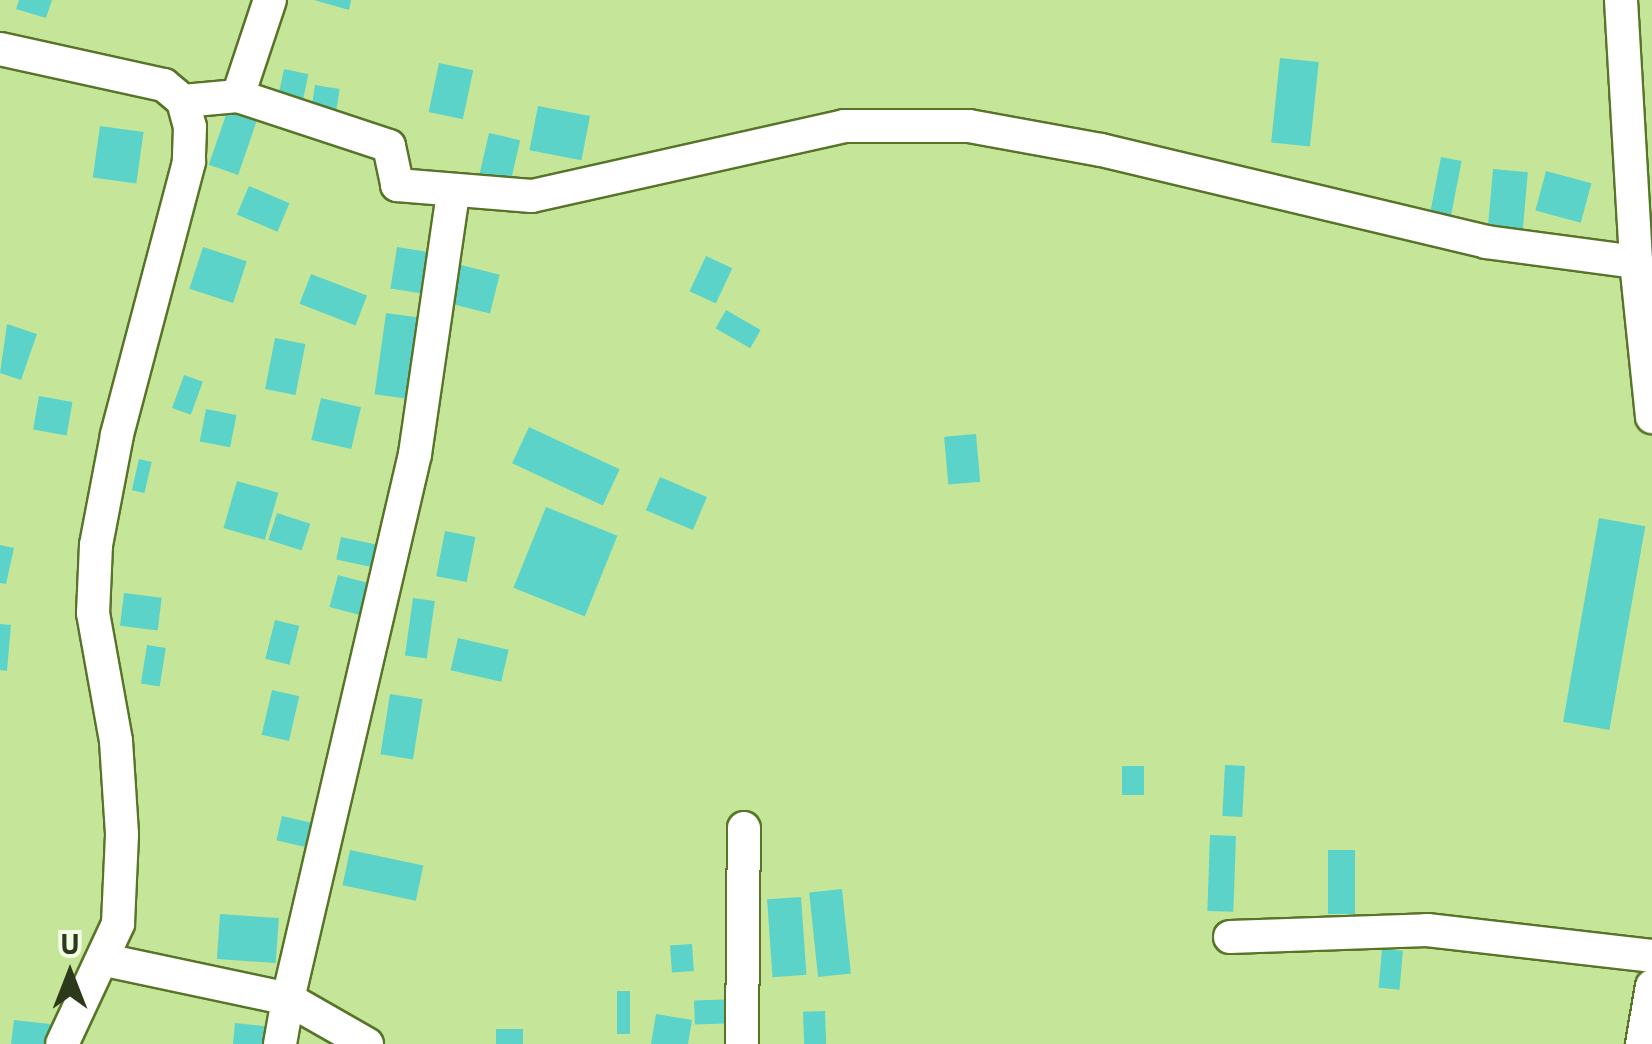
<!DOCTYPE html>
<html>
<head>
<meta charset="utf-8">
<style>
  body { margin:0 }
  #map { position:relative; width:1652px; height:1044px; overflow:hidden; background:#c5e698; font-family:"IBM Plex Sans",sans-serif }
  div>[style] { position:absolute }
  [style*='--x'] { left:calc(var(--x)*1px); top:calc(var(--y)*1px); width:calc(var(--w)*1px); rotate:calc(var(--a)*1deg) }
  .building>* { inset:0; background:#5cd3c8; transform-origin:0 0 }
  .roads { filter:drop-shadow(2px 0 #577428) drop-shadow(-2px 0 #577428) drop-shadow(0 2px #577428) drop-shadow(0 -2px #577428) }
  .street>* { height:32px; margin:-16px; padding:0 16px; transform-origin:16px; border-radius:16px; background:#fff }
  span { translate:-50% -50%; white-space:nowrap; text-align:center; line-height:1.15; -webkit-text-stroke:8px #f3fee7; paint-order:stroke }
  .north { position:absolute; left:20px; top:924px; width:100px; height:100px; -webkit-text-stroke:8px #f3fee7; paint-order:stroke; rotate:0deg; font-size:28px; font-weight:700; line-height:40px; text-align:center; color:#2c391a }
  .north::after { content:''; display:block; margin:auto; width:35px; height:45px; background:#2c391a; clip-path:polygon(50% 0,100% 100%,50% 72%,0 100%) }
</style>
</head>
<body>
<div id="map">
  <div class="building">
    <div style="clip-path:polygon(19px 0,52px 0,46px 18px,16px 9px)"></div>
    <div style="clip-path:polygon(314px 0,351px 0,349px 10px)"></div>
    <div style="left:1280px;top:58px;width:39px;height:85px;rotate:6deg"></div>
    <div style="left:439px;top:63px;width:35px;height:50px;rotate:12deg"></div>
    <div style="left:284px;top:69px;width:25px;height:37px;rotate:12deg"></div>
    <div style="left:315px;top:85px;width:25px;height:27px;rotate:9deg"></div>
    <div style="left:538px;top:106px;width:53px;height:45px;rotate:11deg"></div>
    <div style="left:228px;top:109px;width:31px;height:59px;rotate:19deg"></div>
    <div style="left:100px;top:126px;width:44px;height:52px;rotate:8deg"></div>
    <div style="left:489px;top:133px;width:32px;height:50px;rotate:13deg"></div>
    <div style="left:1441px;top:157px;width:21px;height:58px;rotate:11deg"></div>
    <div style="left:1493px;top:169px;width:35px;height:58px;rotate:5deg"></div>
    <div style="left:1546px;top:171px;width:47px;height:41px;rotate:15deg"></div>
    <div style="left:249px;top:186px;width:44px;height:31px;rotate:23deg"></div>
    <div style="left:203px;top:247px;width:46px;height:44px;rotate:18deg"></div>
    <div style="left:397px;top:247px;width:33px;height:42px;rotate:9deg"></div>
    <div style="left:706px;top:256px;width:29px;height:39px;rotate:25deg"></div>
    <div style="left:457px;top:264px;width:44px;height:40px;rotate:14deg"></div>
    <div style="left:311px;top:274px;width:60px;height:32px;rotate:21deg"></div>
    <div style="left:726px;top:310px;width:40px;height:21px;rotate:30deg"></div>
    <div style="left:386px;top:313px;width:42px;height:82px;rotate:8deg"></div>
    <div style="clip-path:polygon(7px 324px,37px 334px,21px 380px,0 373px)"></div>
    <div style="left:275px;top:338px;width:31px;height:52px;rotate:11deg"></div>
    <div style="left:184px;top:375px;width:20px;height:35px;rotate:20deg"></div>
    <div style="left:39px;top:396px;width:34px;height:34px;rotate:10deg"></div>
    <div style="left:321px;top:398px;width:41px;height:43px;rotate:13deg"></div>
    <div style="left:206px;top:409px;width:31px;height:33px;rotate:11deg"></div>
    <div style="left:529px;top:427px;width:100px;height:40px;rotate:25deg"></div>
    <div style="left:976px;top:434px;width:48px;height:32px;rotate:85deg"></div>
    <div style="left:139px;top:459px;width:13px;height:32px;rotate:13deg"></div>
    <div style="left:660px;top:477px;width:51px;height:36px;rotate:23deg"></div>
    <div style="left:237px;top:481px;width:43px;height:49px;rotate:16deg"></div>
    <div style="left:546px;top:507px;width:77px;height:87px;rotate:22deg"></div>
    <div style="left:277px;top:513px;width:35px;height:28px;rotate:18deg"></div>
    <div style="left:1599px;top:518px;width:47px;height:207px;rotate:10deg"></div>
    <div style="left:445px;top:531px;width:31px;height:46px;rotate:11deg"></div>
    <div style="left:341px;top:537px;width:48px;height:23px;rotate:12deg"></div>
    <div style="clip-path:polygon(0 545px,14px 548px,6px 584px,0 583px)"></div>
    <div style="left:338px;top:575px;width:42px;height:33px;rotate:15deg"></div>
    <div style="left:124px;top:593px;width:38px;height:33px;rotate:7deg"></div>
    <div style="left:413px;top:598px;width:22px;height:58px;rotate:8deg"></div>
    <div style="left:275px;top:620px;width:25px;height:40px;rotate:14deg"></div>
    <div style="clip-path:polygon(0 624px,11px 625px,7px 671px,0 670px)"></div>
    <div style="left:458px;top:638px;width:52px;height:33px;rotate:13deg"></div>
    <div style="left:147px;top:645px;width:19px;height:39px;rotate:9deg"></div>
    <div style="left:272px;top:690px;width:28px;height:46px;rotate:13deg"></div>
    <div style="left:390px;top:694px;width:33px;height:61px;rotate:9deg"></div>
    <div style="left:1225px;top:765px;width:20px;height:51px;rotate:3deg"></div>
    <div style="left:1122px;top:766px;width:22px;height:29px"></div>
    <div style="left:282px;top:816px;width:37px;height:25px;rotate:13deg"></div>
    <div style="left:1210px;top:835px;width:26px;height:76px;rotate:2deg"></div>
    <div style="left:350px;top:850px;width:75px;height:36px;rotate:12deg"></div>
    <div style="left:1328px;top:850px;width:27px;height:64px"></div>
    <div style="left:842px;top:889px;width:85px;height:33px;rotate:84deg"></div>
    <div style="left:801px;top:897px;width:78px;height:34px;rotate:86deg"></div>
    <div style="left:220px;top:914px;width:59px;height:45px;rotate:4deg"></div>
    <div style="left:692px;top:944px;width:27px;height:22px;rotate:86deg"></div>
    <div style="left:1382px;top:949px;width:21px;height:39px;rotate:5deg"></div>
    <div style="left:617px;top:991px;width:13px;height:43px"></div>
    <div style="left:740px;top:999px;width:24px;height:46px;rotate:88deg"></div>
    <div style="left:825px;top:1011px;width:33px;height:22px;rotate:88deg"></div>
    <div style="clip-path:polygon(656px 1014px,692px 1020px,688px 1044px,651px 1044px)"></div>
    <div style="clip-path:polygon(14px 1020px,50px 1024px,48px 1044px,11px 1044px)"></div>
    <div style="clip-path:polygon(235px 1023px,274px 1027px,272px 1044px,233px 1044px)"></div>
    <div style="left:496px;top:1029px;width:27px;height:15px"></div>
  </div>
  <div class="roads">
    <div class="street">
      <div style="--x:1621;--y:0;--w:262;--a:86.7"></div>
      <div style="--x:0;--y:49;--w:168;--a:12.4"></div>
      <div style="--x:164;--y:85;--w:25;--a:40"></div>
      <div style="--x:183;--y:101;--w:27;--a:75"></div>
      <div style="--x:190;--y:127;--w:35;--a:92"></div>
      <div style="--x:189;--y:162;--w:282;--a:104.8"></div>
      <div style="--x:117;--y:435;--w:112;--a:100.8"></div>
      <div style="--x:96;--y:545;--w:68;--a:92.5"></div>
      <div style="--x:93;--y:613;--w:130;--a:79.8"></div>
      <div style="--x:116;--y:741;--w:94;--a:86.3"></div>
      <div style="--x:122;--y:835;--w:89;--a:92.6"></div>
      <div style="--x:118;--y:924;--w:132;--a:115"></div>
      <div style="--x:238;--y:96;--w:101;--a:-71.6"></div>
      <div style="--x:183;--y:101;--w:55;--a:-5.2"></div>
      <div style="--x:238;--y:96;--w:159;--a:18.3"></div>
      <div style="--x:389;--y:146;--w:40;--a:78"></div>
      <div style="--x:397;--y:185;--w:135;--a:4.7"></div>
      <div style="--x:532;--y:196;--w:320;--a:-12.6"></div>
      <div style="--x:844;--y:126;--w:125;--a:0"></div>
      <div style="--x:969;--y:126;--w:134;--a:10.3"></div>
      <div style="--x:1101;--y:150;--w:396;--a:13.4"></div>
      <div style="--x:1486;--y:242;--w:151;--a:7.6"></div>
      <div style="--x:1636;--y:262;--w:156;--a:84.1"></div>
      <div style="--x:1230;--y:937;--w:197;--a:-2"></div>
      <div style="--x:1427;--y:930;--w:226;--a:6.6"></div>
      <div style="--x:105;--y:960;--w:187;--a:12"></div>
      <div style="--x:288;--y:999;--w:560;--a:-76.88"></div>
      <div style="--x:415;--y:454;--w:264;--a:-81.7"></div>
      <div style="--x:280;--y:1044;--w:46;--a:-79.9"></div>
      <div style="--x:288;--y:999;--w:91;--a:29.7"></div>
      <div style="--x:742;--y:1044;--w:216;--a:-89.5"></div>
      <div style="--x:1642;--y:1044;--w:59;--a:-80.2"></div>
    </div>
  </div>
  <div class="north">U</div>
</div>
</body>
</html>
